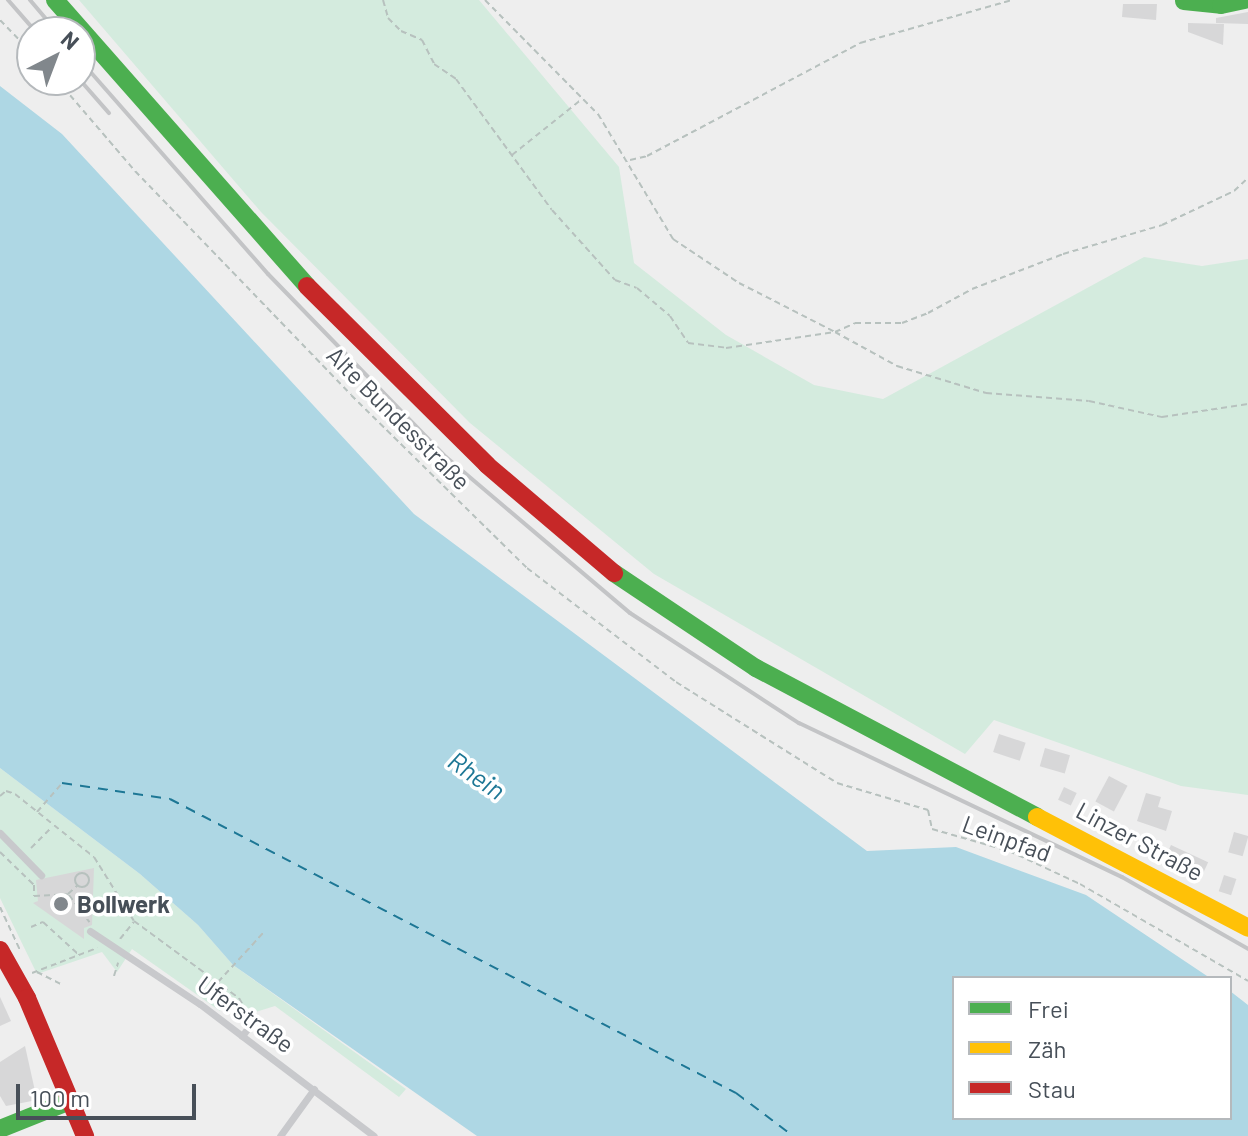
<!DOCTYPE html>
<html>
<head>
<meta charset="utf-8">
<style>
  body { margin:0 }
  #map { position:relative; width:1248px; height:1136px; overflow:hidden; background:#eee; font-family:Barlow,sans-serif }
  div>[style] { position:absolute }
  [style*='--x'] { left:calc(var(--x)*1px); top:calc(var(--y)*1px); width:calc(var(--w)*1px); rotate:calc(var(--a)*1deg) }
  .green>* { inset:0; background:#d4ebde }
  .water>* { inset:0; background:#aed7e4 }
  .ferry>* { height:2px; margin-top:-1px; transform-origin:0; background:repeating-linear-gradient(90deg,#1d7795 0 10px,transparent 0 18px) }
  .building>* { inset:0; background:#d7d7d8; transform-origin:0 0 }
  .path>* { height:2px; margin-top:-1px; transform-origin:0; background:repeating-linear-gradient(90deg,#b7c1be 0 6px,transparent 0 10px) }
  .path>.ring { margin:-1px; padding:0; box-sizing:content-box; background:none; border:2px solid #b7c1be; border-radius:50% }
  .lane>* { height:7px; margin:-3.5px; padding:0 3.5px; transform-origin:3.5px; border-radius:3.5px; background:#c8c9cc }
  .fast>* { height:18px; margin:-9px; padding:0 9px; transform-origin:9px; border-radius:9px; background:#4caf50 }
  .slow>* { height:18px; margin:-9px; padding:0 9px; transform-origin:9px; border-radius:9px; background:#ffc107 }
  .jam>* { height:18px; margin:-9px; padding:0 9px; transform-origin:9px; border-radius:9px; background:#c62828 }
  .rail>* { height:4px; margin:-2px; padding:0 2px; transform-origin:2px; border-radius:2px; background:#c3c4c6 }
  .dots>* { width:22px; height:22px; translate:-50% -50%; box-sizing:border-box; border:4px solid #fff; border-radius:50% }
  span { translate:-50% -50%; white-space:nowrap; text-align:center; line-height:1.15; -webkit-text-stroke:7px #fff; paint-order:stroke }
  .street-label { font-size:24px; color:#474f58 }
  .poi-label { font-size:24px; color:#474f58; font-weight:700 }
  .left { translate:0 -50%; text-align:left }
  .water-label { font-size:26px; color:#1d7795; font-style:italic }
  .legend { position:absolute; left:952px; top:976px; width:280px; height:144px; box-sizing:border-box; background:#fff; border:2px solid #b5b9bc; margin:0; padding:10px 14px; list-style:none; font-size:24px; color:#474f58 }
  .legend li { display:flex; align-items:center; gap:16px; height:40px }
  .legend b { width:40px; border:2px solid #b5b9bc }
  .north { position:absolute; left:16px; top:16px; width:80px; height:80px; box-sizing:border-box; background:#fff; border:2px solid #b5b9bc; border-radius:50%; rotate:42deg; font-size:22px; font-weight:700; line-height:32px; text-align:center; color:#474f58 }
  .north::after { content:''; display:block; margin:auto; width:28px; height:36px; background:#81878c; clip-path:polygon(50% 0,100% 100%,50% 72%,0 100%) }
  .scale { position:absolute; left:16px; top:1084px; width:180px; height:36px; box-sizing:border-box; border:4px solid #474f58; border-top:0; padding-left:10px; font-size:24px; line-height:28px; white-space:nowrap; color:#474f58; -webkit-text-stroke:6px #fff; paint-order:stroke }
</style>
</head>
<body>
<div id="map">
  <div class="green">
    <div style="clip-path:polygon(79px 0,479px 0,619px 167px,634px 263px,726px 335px,814px 385px,883px 399px,1144px 257px,1202px 266px,1248px 259px,1248px 795px,1181px 786px,994px 720px,965px 754px,654px 574px,470px 423px,261px 212px)"></div>
    <div style="clip-path:polygon(0 768px,140px 874px,198px 925px,233px 965px,406px 1089px,399px 1097px,275px 1006px,249px 1014px,230px 999px,220px 1011px,132px 949px,117px 972px,102px 952px,37px 974px,0 898px)"></div>
  </div>
  <div class="water">
    <div style="clip-path:polygon(0 86px,62px 134px,414px 514px,867px 851px,956px 847px,1086px 895px,1210px 978px,954px 978px,954px 1118px,1230px 1118px,1230px 991px,1248px 1005px,1248px 1136px,477px 1136px,233px 965px,198px 925px,140px 874px,0 768px)"></div>
  </div>
  <div class="ferry">
    <div style="--x:62;--y:783;--w:109;--a:8.4"></div>
    <div style="--x:170;--y:799;--w:638;--a:27.45"></div>
    <div style="--x:736;--y:1093;--w:71;--a:37"></div>
  </div>
  <div class="building">
    <div style="clip-path:polygon(1123px 4px,1157px 4px,1156px 20px,1122px 17px)"></div>
    <div style="clip-path:polygon(1248px 12px,1248px 24px,1216px 23px,1216px 18px)"></div>
    <div style="clip-path:polygon(1188px 23px,1224px 24px,1223px 45px,1188px 32px)"></div>
    <div style="left:999px;top:734px;width:28px;height:19px;rotate:18deg"></div>
    <div style="left:1045px;top:748px;width:26px;height:19px;rotate:16deg"></div>
    <div style="left:1109px;top:776px;width:21px;height:29px;rotate:28deg"></div>
    <div style="left:1064px;top:787px;width:14px;height:14px;rotate:25deg"></div>
    <div style="clip-path:polygon(1146px 793px,1161px 797px,1158px 807px,1172px 811px,1166px 831px,1137px 821px)"></div>
    <div style="left:1234px;top:832px;width:15px;height:21px;rotate:16deg"></div>
    <div style="left:1171px;top:845px;width:41px;height:19px;rotate:25deg"></div>
    <div style="clip-path:polygon(94px 868px,92px 925px,84px 928px,84px 939px,33px 903px,38px 901px,36px 880px)"></div>
    <div style="left:1224px;top:875px;width:13px;height:17px;rotate:18deg"></div>
    <div style="clip-path:polygon(0 997px,11px 1021px,0 1026px)"></div>
    <div style="clip-path:polygon(25px 1046px,37px 1100px,6px 1106px,0 1096px,0 1062px)"></div>
  </div>
  <div class="path">
    <div style="--x:383;--y:0;--w:19;--a:74"></div>
    <div style="--x:388;--y:18;--w:18;--a:45"></div>
    <div style="--x:401;--y:31;--w:23;--a:23"></div>
    <div style="--x:422;--y:40;--w:27;--a:63"></div>
    <div style="--x:434;--y:64;--w:27;--a:34"></div>
    <div style="--x:456;--y:79;--w:162;--a:53.8"></div>
    <div style="--x:552;--y:210;--w:94;--a:48"></div>
    <div style="--x:615;--y:280;--w:23;--a:20"></div>
    <div style="--x:637;--y:288;--w:43;--a:40.3"></div>
    <div style="--x:670;--y:316;--w:32;--a:56"></div>
    <div style="--x:688;--y:343;--w:38;--a:7"></div>
    <div style="--x:726;--y:348;--w:110;--a:-8.4"></div>
    <div style="--x:835;--y:332;--w:71;--a:28.7"></div>
    <div style="--x:897;--y:366;--w:93;--a:16.9"></div>
    <div style="--x:986;--y:393;--w:103;--a:4.4"></div>
    <div style="--x:1089;--y:401;--w:75;--a:12.4"></div>
    <div style="--x:1162;--y:417;--w:87;--a:-8.6"></div>
    <div style="--x:485;--y:0;--w:161;--a:45.3"></div>
    <div style="--x:598;--y:114;--w:146;--a:59"></div>
    <div style="--x:673;--y:239;--w:79;--a:33.7"></div>
    <div style="--x:739;--y:283;--w:108;--a:27"></div>
    <div style="--x:835;--y:332;--w:22;--a:-24"></div>
    <div style="--x:855;--y:323;--w:47;--a:0"></div>
    <div style="--x:902;--y:323;--w:28;--a:-21"></div>
    <div style="--x:928;--y:313;--w:50;--a:-28.6"></div>
    <div style="--x:972;--y:289;--w:97;--a:-21"></div>
    <div style="--x:1063;--y:254;--w:103;--a:-16.3"></div>
    <div style="--x:1162;--y:225;--w:80;--a:-25.3"></div>
    <div style="--x:1234;--y:191;--w:19;--a:-43"></div>
    <div style="--x:0;--y:20;--w:46;--a:45.9"></div>
    <div style="--x:57;--y:80;--w:120;--a:49.4"></div>
    <div style="--x:135;--y:171;--w:311;--a:46"></div>
    <div style="--x:351;--y:395;--w:247;--a:44.5"></div>
    <div style="--x:527;--y:568;--w:188;--a:37.4"></div>
    <div style="--x:676;--y:682;--w:190;--a:32.1"></div>
    <div style="--x:837;--y:783;--w:95;--a:16.5"></div>
    <div style="--x:928;--y:810;--w:19;--a:78"></div>
    <div style="--x:932;--y:829;--w:80;--a:15.9"></div>
    <div style="--x:1009;--y:851;--w:78;--a:24.9"></div>
    <div style="--x:1080;--y:884;--w:194;--a:30"></div>
    <div style="--x:512;--y:155;--w:90;--a:-38.7"></div>
    <div style="--x:630;--y:160;--w:17;--a:-13"></div>
    <div style="--x:647;--y:156;--w:241;--a:-27.9"></div>
    <div style="--x:860;--y:43;--w:158;--a:-15.8"></div>
    <div style="--x:0;--y:796;--w:8;--a:-40"></div>
    <div style="--x:6;--y:791;--w:9;--a:18"></div>
    <div style="--x:15;--y:794;--w:101;--a:38.6"></div>
    <div style="--x:94;--y:857;--w:75;--a:58"></div>
    <div style="--x:134;--y:921;--w:130;--a:36.3"></div>
    <div style="--x:239;--y:998;--w:10;--a:61"></div>
    <div style="--x:37;--y:812;--w:38;--a:-49"></div>
    <div style="--x:31;--y:848;--w:30;--a:-45"></div>
    <div style="--x:0;--y:852;--w:47;--a:44.1"></div>
    <div style="--x:34;--y:885;--w:11;--a:90"></div>
    <div style="--x:34;--y:896;--w:34;--a:-3"></div>
    <div style="--x:68;--y:894;--w:13;--a:-42"></div>
    <div class="ring" style="left:75px;top:873px;width:12px;height:12px"></div>
    <div style="--x:69;--y:895;--w:34;--a:53"></div>
    <div style="--x:0;--y:907;--w:47;--a:65.1"></div>
    <div style="--x:31;--y:927;--w:13;--a:-23"></div>
    <div style="--x:43;--y:922;--w:49;--a:42.5"></div>
    <div style="--x:120;--y:939;--w:22;--a:-51"></div>
    <div style="--x:37;--y:972;--w:28;--a:27"></div>
    <div style="--x:32;--y:973;--w:70;--a:-21"></div>
    <div style="--x:114;--y:976;--w:14;--a:-73"></div>
    <div style="--x:218;--y:982;--w:68;--a:-47.4"></div>
  </div>
  <div class="lane">
    <div style="--x:0;--y:833;--w:59;--a:45.7"></div>
    <div style="--x:90;--y:931;--w:132;--a:33.6"></div>
    <div style="--x:200;--y:1004;--w:218;--a:37.2"></div>
    <div style="--x:242;--y:1036;--w:17;--a:-54"></div>
    <div style="--x:252;--y:1022;--w:7;--a:-117"></div>
    <div style="--x:280;--y:1136;--w:58;--a:-54.1"></div>
  </div>
  <div class="fast">
    <div style="--x:55;--y:0;--w:381;--a:48.6"></div>
    <div style="--x:1184;--y:1;--w:37;--a:6"></div>
    <div style="--x:1221;--y:5;--w:24;--a:-12"></div>
    <div style="--x:614;--y:573;--w:171;--a:33.8"></div>
    <div style="--x:756;--y:668;--w:318;--a:27.9"></div>
    <div style="--x:0;--y:1129;--w:75;--a:-21.8"></div>
  </div>
  <div class="slow">
    <div style="--x:1037;--y:817;--w:238;--a:27.7"></div>
  </div>
  <div class="jam">
    <div style="--x:307;--y:286;--w:254;--a:44.8"></div>
    <div style="--x:487;--y:465;--w:167;--a:40.4"></div>
    <div style="--x:0;--y:950;--w:55;--a:60.6"></div>
    <div style="--x:27;--y:998;--w:150;--a:67.2"></div>
  </div>
  <div class="rail">
    <div style="--x:8;--y:0;--w:43;--a:48.8"></div>
    <div style="--x:30;--y:0;--w:42;--a:49.8"></div>
    <div style="--x:80;--y:60;--w:285;--a:48.7"></div>
    <div style="--x:268;--y:274;--w:255;--a:45.8"></div>
    <div style="--x:446;--y:457;--w:241;--a:40.3"></div>
    <div style="--x:630;--y:613;--w:202;--a:33.1"></div>
    <div style="--x:799;--y:723;--w:358;--a:25.5"></div>
    <div style="--x:1122;--y:877;--w:145;--a:29.7"></div>
    <div style="--x:80;--y:80;--w:44;--a:48.7"></div>
  </div>
  <div class="dots">
    <div style="left:61px;top:904px;background:#81878c"></div>
  </div>
  <div class="street-label">
    <span style="left:399px;top:418px;rotate:45deg">Alte Bundesstraße</span>
    <span style="left:1007px;top:838px;rotate:20deg">Leinpfad</span>
    <span style="left:1140px;top:841px;rotate:28deg">Linzer Straße</span>
    <span style="left:246px;top:1014px;rotate:36deg">Uferstraße</span>
  </div>
  <div class="poi-label">
    <span class="left" style="left:77px;top:904px">Bollwerk</span>
  </div>
  <div class="water-label">
    <span style="left:477px;top:775px;rotate:35deg">Rhein</span>
  </div>
  <ul class="legend">
  <li><b style="height:10px;background:#4caf50"></b>Frei</li>
  <li><b style="height:10px;background:#ffc107"></b>Zäh</li>
  <li><b style="height:10px;background:#c62828"></b>Stau</li>
  </ul>
  <div class="north">N</div>
  <div class="scale">100 m</div>
</div>
</body>
</html>
